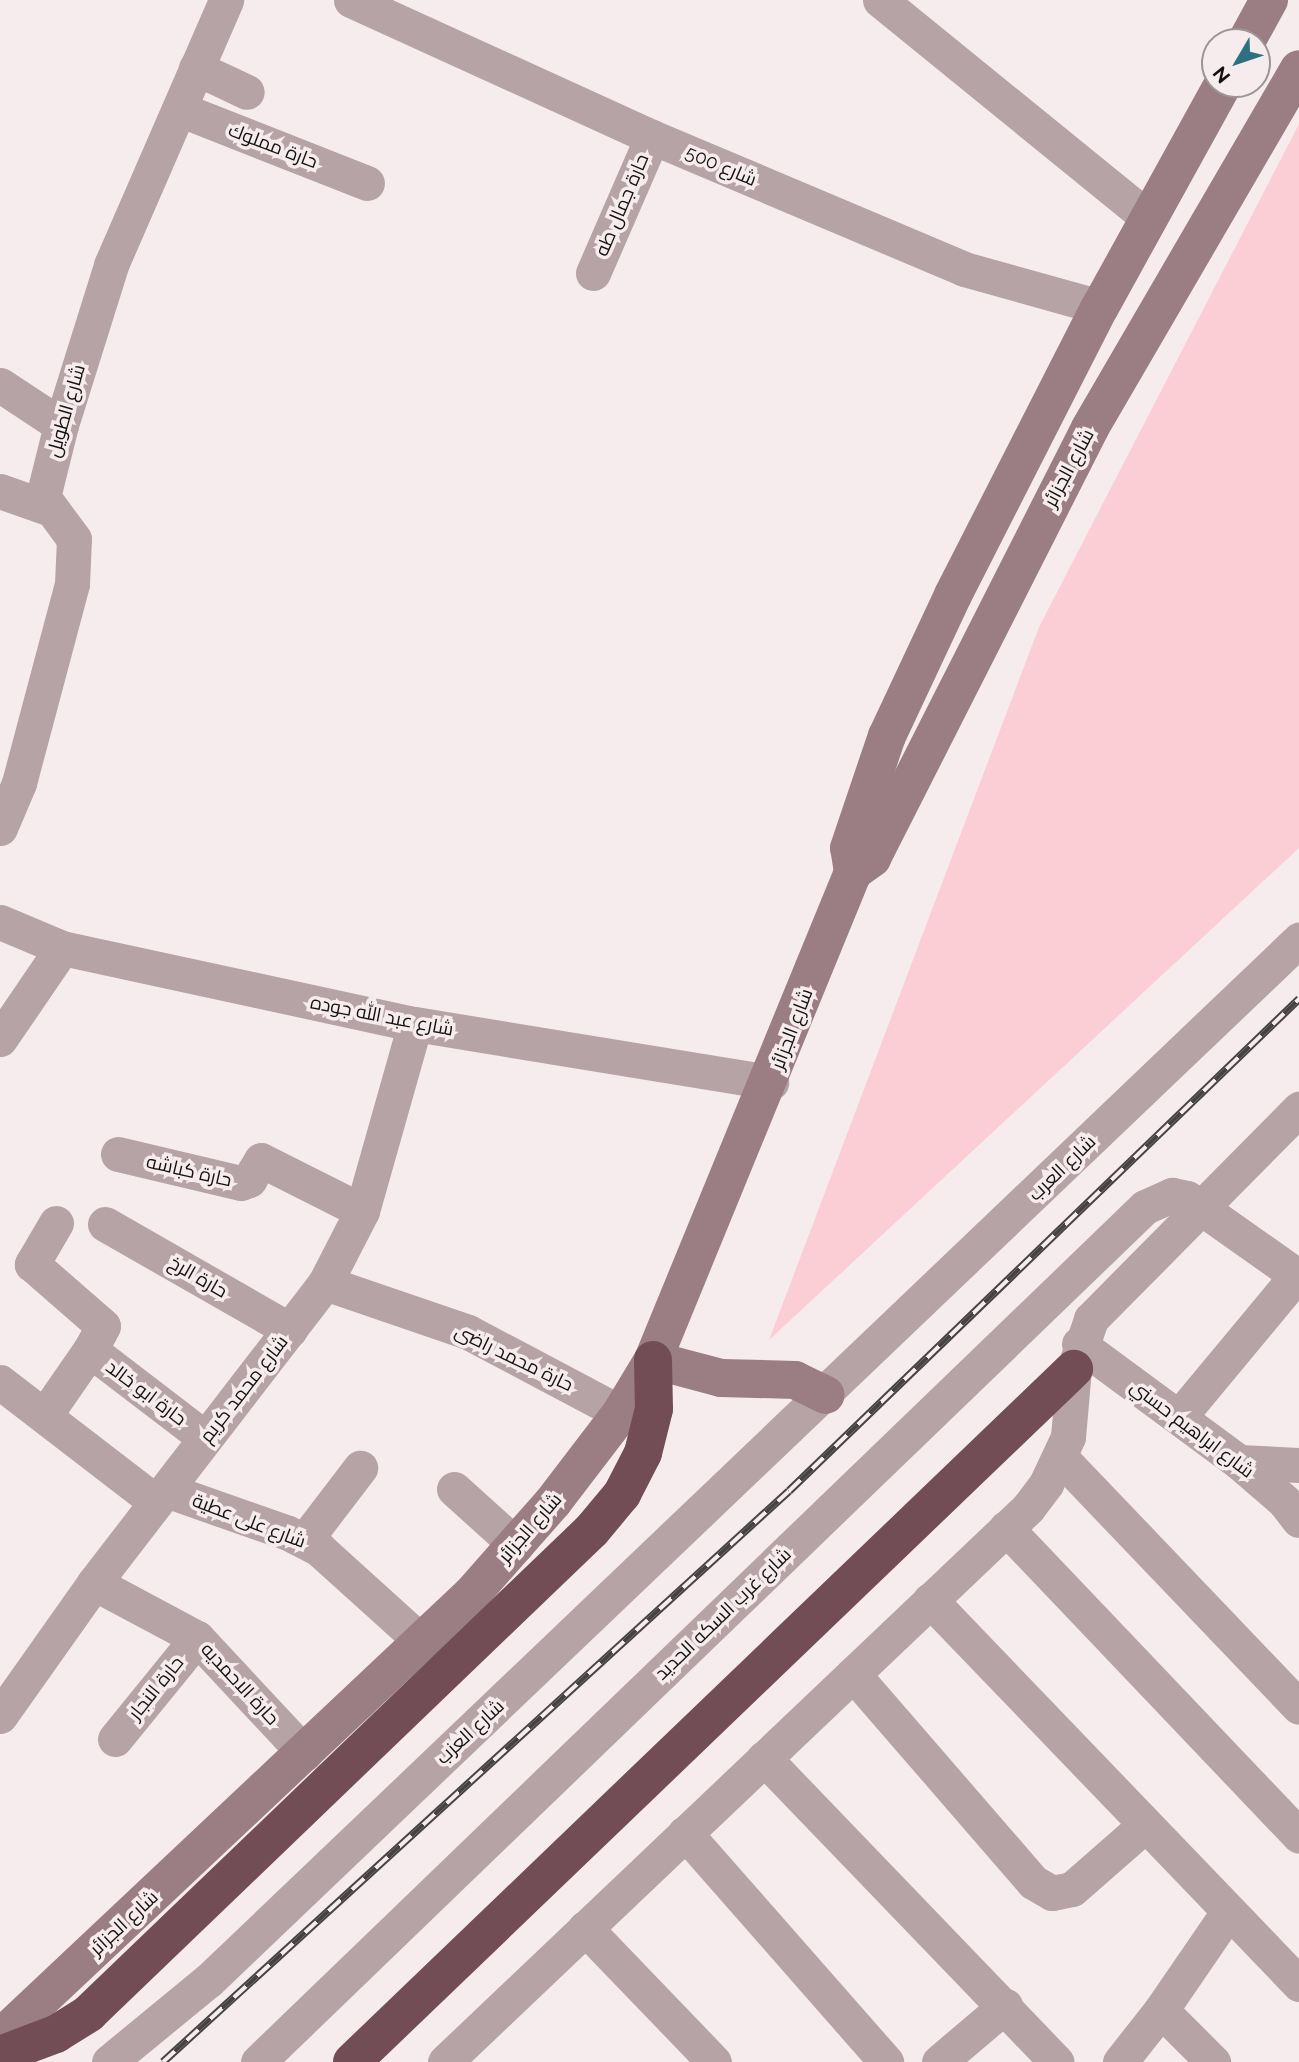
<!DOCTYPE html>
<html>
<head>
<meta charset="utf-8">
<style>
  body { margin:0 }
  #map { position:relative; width:1299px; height:2062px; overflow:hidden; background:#f6eced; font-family:Raleway,Cairo,sans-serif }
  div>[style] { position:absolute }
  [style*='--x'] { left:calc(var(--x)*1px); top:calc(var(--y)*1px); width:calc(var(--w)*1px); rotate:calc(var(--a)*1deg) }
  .green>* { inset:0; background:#fbced6 }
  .street>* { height:35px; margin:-17.5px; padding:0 17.5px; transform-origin:17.5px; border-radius:17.5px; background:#b6a3a6 }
  .secondary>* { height:38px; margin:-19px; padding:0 19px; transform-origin:19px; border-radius:19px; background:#9a7e83 }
  .highway>* { height:38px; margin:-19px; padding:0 19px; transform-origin:19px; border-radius:19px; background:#724d55 }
  .rail>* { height:8px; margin-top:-4px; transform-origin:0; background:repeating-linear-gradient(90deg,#f6eced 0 16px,#474243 0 32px); box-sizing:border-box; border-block:2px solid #474243 }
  span { translate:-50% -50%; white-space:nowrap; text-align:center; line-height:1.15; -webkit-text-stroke:7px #f6eced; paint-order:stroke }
  .street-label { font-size:19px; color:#151112 }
  .north { position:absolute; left:1201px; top:28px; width:70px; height:70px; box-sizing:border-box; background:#f6eced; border:2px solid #9c9495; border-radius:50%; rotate:231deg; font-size:19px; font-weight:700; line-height:28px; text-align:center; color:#151112 }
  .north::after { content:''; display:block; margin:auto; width:24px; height:32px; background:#2d7181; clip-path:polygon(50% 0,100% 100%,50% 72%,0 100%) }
</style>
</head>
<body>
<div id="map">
  <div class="green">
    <div style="clip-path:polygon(1299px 124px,1299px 848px,769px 1340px,1039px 627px)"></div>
  </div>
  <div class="street">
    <div style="--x:351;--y:0;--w:331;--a:24.5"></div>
    <div style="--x:652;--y:137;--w:339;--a:22.9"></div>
    <div style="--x:964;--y:269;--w:141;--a:15.6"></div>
    <div style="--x:880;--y:0;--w:347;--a:39.1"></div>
    <div style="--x:196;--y:68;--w:56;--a:25.2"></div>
    <div style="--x:179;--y:109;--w:202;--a:21.5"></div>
    <div style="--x:593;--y:273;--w:148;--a:-66.5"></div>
    <div style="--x:0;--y:385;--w:73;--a:33.3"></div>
    <div style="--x:0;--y:491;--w:51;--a:19.5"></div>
    <div style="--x:0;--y:828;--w:49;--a:-67.1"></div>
    <div style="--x:19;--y:783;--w:206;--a:-75.1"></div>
    <div style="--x:72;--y:584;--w:45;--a:-87.5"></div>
    <div style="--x:74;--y:539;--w:52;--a:-126.4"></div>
    <div style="--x:43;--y:497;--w:74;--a:-76"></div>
    <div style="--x:61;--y:425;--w:168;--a:-72.6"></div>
    <div style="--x:111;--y:265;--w:289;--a:-66.5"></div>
    <div style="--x:0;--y:922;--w:67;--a:22.8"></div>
    <div style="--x:62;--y:948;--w:361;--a:12.2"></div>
    <div style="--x:415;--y:1024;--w:361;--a:9.3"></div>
    <div style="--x:0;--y:1039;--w:110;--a:-55.7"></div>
    <div style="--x:118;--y:1154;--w:126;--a:13.3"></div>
    <div style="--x:241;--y:1183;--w:9;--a:-21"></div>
    <div style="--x:249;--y:1180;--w:23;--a:-59"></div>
    <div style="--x:261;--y:1160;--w:113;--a:26.8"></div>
    <div style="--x:56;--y:1223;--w:48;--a:120.3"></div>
    <div style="--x:32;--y:1264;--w:94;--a:41.1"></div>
    <div style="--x:103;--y:1326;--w:27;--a:118"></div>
    <div style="--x:90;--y:1350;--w:145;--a:37.4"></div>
    <div style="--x:105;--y:1224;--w:213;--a:29.8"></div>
    <div style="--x:325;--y:1283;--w:151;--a:18.9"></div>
    <div style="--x:468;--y:1332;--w:173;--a:27.9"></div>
    <div style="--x:1079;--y:1344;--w:199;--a:36.4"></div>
    <div style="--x:1239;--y:1462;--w:60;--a:40.9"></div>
    <div style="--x:1284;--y:1501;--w:24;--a:52"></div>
    <div style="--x:0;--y:1382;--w:197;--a:37.6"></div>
    <div style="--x:45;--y:1415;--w:79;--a:-55.3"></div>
    <div style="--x:1179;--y:1417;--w:183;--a:-50.3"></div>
    <div style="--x:1061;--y:1458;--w:344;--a:46.3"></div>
    <div style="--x:1239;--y:1462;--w:60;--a:2.9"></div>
    <div style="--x:454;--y:1489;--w:84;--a:42.1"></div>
    <div style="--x:166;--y:1490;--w:129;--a:19.4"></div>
    <div style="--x:288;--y:1533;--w:35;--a:27"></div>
    <div style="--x:319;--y:1549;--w:140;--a:42.1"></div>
    <div style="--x:1006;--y:1528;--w:425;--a:46.4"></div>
    <div style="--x:305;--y:1540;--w:91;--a:-52.6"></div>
    <div style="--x:94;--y:1583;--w:117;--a:28.1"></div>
    <div style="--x:197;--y:1638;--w:158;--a:47"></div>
    <div style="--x:930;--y:1600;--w:533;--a:46.14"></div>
    <div style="--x:853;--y:1674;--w:275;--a:49.1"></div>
    <div style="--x:1033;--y:1882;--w:22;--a:30"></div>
    <div style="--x:1052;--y:1893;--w:20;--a:-11"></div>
    <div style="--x:1072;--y:1889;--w:96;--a:-41.2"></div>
    <div style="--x:0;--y:1716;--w:163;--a:-54.7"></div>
    <div style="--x:94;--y:1583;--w:379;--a:-52.4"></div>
    <div style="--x:325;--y:1283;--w:81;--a:-62.8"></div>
    <div style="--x:362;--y:1211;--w:194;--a:-74.2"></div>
    <div style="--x:115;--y:1739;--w:130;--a:-50.9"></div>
    <div style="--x:764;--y:1758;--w:422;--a:46.1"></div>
    <div style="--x:685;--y:1833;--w:305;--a:48.7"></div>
    <div style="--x:585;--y:1928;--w:186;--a:46.1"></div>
    <div style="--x:1161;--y:2010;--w:74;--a:45"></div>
    <div style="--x:109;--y:2062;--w:129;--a:-39.4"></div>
    <div style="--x:209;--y:1980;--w:1507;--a:-43.66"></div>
    <div style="--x:258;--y:2062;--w:1232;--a:-43.95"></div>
    <div style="--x:1145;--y:1207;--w:30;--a:-24"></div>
    <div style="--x:1172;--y:1195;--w:15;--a:11"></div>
    <div style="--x:1187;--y:1198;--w:137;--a:35.2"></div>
    <div style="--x:445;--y:2062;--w:804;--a:-43.54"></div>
    <div style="--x:1028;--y:1508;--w:30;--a:-53"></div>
    <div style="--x:1046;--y:1484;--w:52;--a:-64.9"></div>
    <div style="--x:1068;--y:1437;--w:68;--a:-85"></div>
    <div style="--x:1074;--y:1369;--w:53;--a:-71.2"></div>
    <div style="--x:1091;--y:1319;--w:296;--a:-45.3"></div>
    <div style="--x:939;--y:2062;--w:87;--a:-40.3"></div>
    <div style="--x:1120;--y:2062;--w:66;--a:-51.7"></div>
    <div style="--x:1161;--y:2010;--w:119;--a:-55.6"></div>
  </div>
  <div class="secondary">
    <div style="--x:1246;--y:42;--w:48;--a:-61.3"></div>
    <div style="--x:853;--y:872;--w:24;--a:-99"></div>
    <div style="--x:849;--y:848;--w:118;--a:-71.3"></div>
    <div style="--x:887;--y:736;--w:156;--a:-64.9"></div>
    <div style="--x:953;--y:595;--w:323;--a:-63"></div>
    <div style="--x:1100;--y:307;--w:255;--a:-61.1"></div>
    <div style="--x:653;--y:1360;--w:70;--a:14.8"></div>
    <div style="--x:721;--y:1378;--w:74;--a:1.5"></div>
    <div style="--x:795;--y:1380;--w:34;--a:26"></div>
    <div style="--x:0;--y:2038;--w:647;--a:-43.25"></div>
    <div style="--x:471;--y:1595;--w:124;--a:-48.6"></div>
    <div style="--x:553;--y:1502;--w:112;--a:-52.6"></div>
    <div style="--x:621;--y:1413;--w:62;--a:-58.9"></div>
    <div style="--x:653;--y:1360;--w:527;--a:-67.71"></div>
    <div style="--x:853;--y:872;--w:24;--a:-36"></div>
    <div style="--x:872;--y:858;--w:482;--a:-63.1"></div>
    <div style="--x:1090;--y:428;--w:415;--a:-59.8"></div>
  </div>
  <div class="highway">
    <div style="--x:0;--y:2055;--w:60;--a:-20.6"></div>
    <div style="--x:56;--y:2034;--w:39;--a:-32"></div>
    <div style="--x:89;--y:2013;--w:697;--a:-43.84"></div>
    <div style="--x:592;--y:1530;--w:47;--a:-50.2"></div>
    <div style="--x:622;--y:1494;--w:46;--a:-62.9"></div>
    <div style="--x:643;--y:1453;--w:45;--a:-76"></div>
    <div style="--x:654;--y:1409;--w:49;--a:-91.2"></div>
    <div style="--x:352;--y:2062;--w:1001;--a:-43.83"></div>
  </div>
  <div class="rail">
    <div style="--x:163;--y:2062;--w:847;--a:-42.37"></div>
    <div style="--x:789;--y:1491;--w:709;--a:-43.97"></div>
  </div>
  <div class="street-label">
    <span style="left:273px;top:146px;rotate:21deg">حارة مملوك</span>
    <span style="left:721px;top:166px;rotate:23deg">شارع 500</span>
    <span style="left:622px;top:205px;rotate:-67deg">حارة جمال طه</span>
    <span style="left:66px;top:411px;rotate:-74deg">شارع الطويل</span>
    <span style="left:1069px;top:468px;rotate:-62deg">شارع الجزائر</span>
    <span style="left:382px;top:1016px;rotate:11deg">شارع عبد الله جوده</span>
    <span style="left:792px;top:1029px;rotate:-69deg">شارع الجزائر</span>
    <span style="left:1062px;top:1168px;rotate:-44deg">شارع العرب</span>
    <span style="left:189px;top:1171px;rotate:13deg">حارة كباشه</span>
    <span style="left:198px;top:1277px;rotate:30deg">حارة الرخ</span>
    <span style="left:514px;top:1358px;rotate:26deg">حارة محمد راضى</span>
    <span style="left:244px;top:1389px;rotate:-52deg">شارع محمد كريم</span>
    <span style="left:146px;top:1393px;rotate:37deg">حارة ابو خالد</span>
    <span style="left:1192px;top:1429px;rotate:37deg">شارع ابراهيم حسني</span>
    <span style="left:249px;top:1521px;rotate:21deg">شارع على عطية</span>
    <span style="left:530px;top:1528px;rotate:-49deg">شارع الجزائر</span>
    <span style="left:723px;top:1614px;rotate:-44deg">شارع غرب السكه الحديد</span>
    <span style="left:240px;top:1684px;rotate:47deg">حارة الاحمديه</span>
    <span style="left:156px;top:1688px;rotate:-51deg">حارة النجار</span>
    <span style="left:470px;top:1732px;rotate:-43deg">شارع العزب</span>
    <span style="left:124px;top:1923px;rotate:-43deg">شارع الجزائر</span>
  </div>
  <div class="north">N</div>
</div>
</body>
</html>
